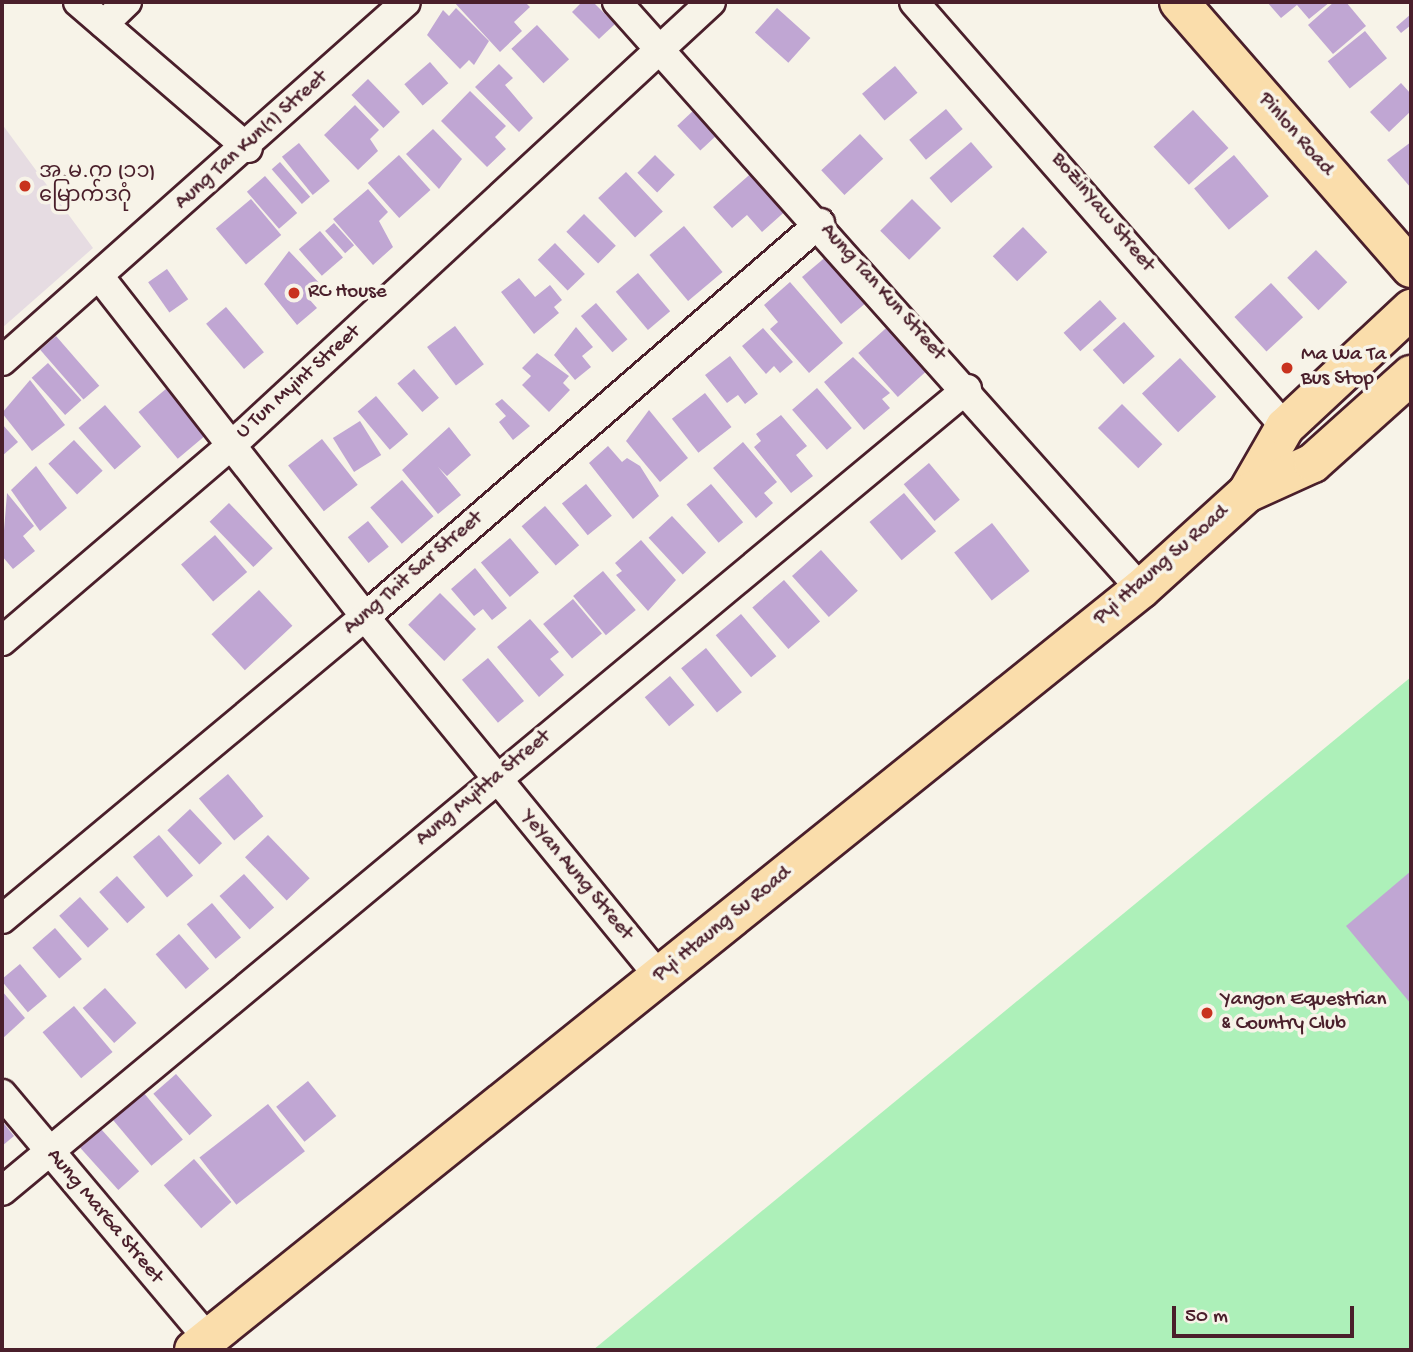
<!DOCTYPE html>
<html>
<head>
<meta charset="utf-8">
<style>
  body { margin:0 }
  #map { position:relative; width:1413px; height:1352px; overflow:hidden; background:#f7f3e8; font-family:"Gochi Hand","Noto Sans Myanmar",sans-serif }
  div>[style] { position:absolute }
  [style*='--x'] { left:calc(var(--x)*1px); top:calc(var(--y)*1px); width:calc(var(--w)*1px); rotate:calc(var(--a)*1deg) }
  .built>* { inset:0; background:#e6dce2 }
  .green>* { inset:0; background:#adf0b9 }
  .building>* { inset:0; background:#c0a6d3; transform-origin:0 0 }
  .roads { filter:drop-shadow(2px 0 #4a1f2b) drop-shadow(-2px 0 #4a1f2b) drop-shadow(0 2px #4a1f2b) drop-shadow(0 -2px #4a1f2b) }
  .street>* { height:28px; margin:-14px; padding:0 14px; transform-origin:14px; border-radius:14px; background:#f7f3e8 }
  .primary>* { height:38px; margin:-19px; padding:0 19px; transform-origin:19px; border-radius:19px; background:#faddab }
  .dots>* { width:19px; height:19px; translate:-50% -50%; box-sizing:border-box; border:4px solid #f7f3e8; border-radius:50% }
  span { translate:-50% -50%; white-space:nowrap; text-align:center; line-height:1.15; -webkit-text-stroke:7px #f7f3e8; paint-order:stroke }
  .street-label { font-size:21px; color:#4a1f2b }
  .poi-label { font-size:21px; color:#4a1f2b }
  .left { translate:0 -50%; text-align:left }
  .frame { position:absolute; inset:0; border:4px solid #4a1f2b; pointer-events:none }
  .scale { position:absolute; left:1172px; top:1306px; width:182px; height:32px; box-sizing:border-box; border:4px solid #4a1f2b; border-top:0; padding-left:9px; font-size:21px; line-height:24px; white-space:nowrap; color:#4a1f2b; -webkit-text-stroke:5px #f7f3e8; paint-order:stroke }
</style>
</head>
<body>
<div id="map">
  <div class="built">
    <div style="clip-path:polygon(2px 124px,93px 248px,2px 328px)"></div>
  </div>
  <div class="green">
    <div style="clip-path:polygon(1411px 677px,1411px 1350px,593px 1350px)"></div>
  </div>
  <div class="building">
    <div style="clip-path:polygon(454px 2px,525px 2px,530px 7px,514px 22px,522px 31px,500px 52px)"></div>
    <div style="clip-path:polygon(582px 2px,593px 2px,615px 24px,599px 39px,572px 12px)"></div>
    <div style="clip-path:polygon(1267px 2px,1330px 2px,1309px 19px,1297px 5px,1281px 18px)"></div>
    <div style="clip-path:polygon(1334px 2px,1346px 2px,1366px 26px,1333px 54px,1308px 25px)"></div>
    <div style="clip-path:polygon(456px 8px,489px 41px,474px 65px,469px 60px,460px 69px,427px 35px,443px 10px,449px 16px)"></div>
    <div style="left:777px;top:8px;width:45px;height:33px;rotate:42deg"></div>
    <div style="clip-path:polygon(1411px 14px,1411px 25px,1401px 33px,1396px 27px)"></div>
    <div style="left:537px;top:25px;width:47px;height:35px;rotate:47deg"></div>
    <div style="left:1365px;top:31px;width:35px;height:48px;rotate:51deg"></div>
    <div style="left:430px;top:62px;width:28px;height:34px;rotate:49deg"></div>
    <div style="clip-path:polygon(499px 64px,513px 78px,505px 85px,533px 118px,519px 132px,475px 87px)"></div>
    <div style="left:895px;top:66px;width:35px;height:43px;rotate:50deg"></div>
    <div style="left:368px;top:79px;width:46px;height:23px;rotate:46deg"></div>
    <div style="clip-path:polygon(1401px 83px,1411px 94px,1411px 111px,1389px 132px,1370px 112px)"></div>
    <div style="clip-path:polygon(470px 91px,506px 126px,495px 137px,506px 149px,487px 167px,441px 121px)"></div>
    <div style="clip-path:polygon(355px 105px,379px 130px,370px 139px,378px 151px,358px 170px,324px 135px)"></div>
    <div style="left:946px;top:109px;width:26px;height:48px;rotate:50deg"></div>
    <div style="left:694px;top:110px;width:34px;height:23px;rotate:47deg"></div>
    <div style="left:1193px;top:110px;width:52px;height:54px;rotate:47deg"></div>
    <div style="clip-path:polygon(433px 129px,462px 159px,439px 189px,406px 154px)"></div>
    <div style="left:860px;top:134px;width:34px;height:53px;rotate:47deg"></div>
    <div style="left:971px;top:142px;width:33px;height:55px;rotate:49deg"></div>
    <div style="clip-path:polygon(1411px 142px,1411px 188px,1387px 160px)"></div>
    <div style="left:299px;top:143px;width:49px;height:22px;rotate:51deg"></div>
    <div style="left:399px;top:155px;width:47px;height:42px;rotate:48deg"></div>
    <div style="left:655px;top:155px;width:28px;height:25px;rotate:45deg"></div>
    <div style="left:1234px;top:155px;width:54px;height:52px;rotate:50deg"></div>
    <div style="left:280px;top:162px;width:46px;height:11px;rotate:49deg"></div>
    <div style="clip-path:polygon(756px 169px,790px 207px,762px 232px,747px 215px,732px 228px,713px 207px)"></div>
    <div style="left:626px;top:172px;width:54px;height:38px;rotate:47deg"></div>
    <div style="left:265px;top:176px;width:49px;height:24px;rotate:49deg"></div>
    <div style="clip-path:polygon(368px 189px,388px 212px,379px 221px,393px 247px,373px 265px,333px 219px)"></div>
    <div style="left:251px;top:199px;width:47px;height:46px;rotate:50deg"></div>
    <div style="left:912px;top:199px;width:41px;height:45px;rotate:45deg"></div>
    <div style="left:584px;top:214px;width:45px;height:25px;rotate:45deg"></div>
    <div style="left:334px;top:223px;width:30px;height:12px;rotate:48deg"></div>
    <div style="left:684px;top:226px;width:60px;height:45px;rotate:50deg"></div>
    <div style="left:1023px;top:227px;width:35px;height:42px;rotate:46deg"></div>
    <div style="left:320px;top:231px;width:35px;height:28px;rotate:49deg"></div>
    <div style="left:555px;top:243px;width:43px;height:24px;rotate:46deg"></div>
    <div style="left:1316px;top:250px;width:45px;height:40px;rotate:46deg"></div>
    <div style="clip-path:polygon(289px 251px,323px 287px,309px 299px,317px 308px,297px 325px,264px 284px)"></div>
    <div style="clip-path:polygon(828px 255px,874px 296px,841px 324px,802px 277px)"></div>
    <div style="left:167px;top:269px;width:37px;height:23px;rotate:55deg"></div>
    <div style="left:638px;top:273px;width:50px;height:29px;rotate:50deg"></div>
    <div style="clip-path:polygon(519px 278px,535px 297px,550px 285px,562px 300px,554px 307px,559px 313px,534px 334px,501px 292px)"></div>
    <div style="clip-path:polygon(790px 282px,843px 343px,809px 373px,770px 329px,778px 322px,764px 305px)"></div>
    <div style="left:1271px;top:283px;width:47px;height:50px;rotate:47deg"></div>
    <div style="left:1100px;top:300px;width:25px;height:49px;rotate:48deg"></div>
    <div style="left:596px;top:303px;width:48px;height:20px;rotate:49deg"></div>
    <div style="left:226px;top:307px;width:59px;height:26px;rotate:50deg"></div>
    <div style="left:894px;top:321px;width:59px;height:48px;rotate:48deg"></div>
    <div style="left:1124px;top:322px;width:46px;height:42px;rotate:48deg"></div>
    <div style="left:455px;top:326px;width:48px;height:35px;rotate:53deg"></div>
    <div style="clip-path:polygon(576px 327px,593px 347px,582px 356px,591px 367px,575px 380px,554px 355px)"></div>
    <div style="clip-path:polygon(763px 328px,793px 362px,780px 373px,774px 366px,766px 374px,742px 346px)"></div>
    <div style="left:56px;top:336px;width:66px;height:21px;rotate:49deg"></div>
    <div style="clip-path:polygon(537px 353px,569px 376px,563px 383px,570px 390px,549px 412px,522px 385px,531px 376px,522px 368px)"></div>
    <div style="clip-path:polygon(730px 356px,758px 394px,745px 404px,738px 395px,727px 403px,705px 375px)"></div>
    <div style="clip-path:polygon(853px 357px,890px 393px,882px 399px,890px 408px,864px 430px,824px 382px)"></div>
    <div style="left:1180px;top:358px;width:53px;height:52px;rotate:47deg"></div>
    <div style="left:48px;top:363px;width:50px;height:22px;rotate:48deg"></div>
    <div style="left:414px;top:369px;width:38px;height:22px;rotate:49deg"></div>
    <div style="clip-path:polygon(30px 380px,65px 425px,32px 451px,2px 413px)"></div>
    <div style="left:173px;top:383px;width:61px;height:45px;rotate:50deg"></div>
    <div style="left:817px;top:388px;width:53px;height:33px;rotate:49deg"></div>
    <div style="left:705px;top:393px;width:43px;height:42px;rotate:52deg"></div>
    <div style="left:376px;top:396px;width:50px;height:24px;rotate:50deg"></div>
    <div style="clip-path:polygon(502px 399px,530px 426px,513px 440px,499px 422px,506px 416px,495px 404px)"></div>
    <div style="left:1122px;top:404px;width:57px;height:34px;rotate:45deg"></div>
    <div style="left:105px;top:405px;width:55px;height:35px;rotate:49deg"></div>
    <div style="clip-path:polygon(649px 410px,688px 458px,660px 482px,626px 441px)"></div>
    <div style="clip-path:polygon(781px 415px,807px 446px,796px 455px,813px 476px,791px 493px,754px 447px,761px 441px,756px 434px)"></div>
    <div style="left:360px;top:421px;width:40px;height:32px;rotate:58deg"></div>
    <div style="clip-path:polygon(2px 424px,18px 442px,2px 456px)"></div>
    <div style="clip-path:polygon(449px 427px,471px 455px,447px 476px,438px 467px,461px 495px,438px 514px,402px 470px)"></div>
    <div style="left:322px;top:439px;width:58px;height:43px;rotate:52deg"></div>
    <div style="left:74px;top:440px;width:42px;height:35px;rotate:47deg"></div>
    <div style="clip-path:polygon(743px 442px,777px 482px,764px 493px,773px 503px,756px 518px,713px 468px)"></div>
    <div style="clip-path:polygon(608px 446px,622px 462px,627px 458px,640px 466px,659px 496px,633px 519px,589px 463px)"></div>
    <div style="left:929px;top:463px;width:48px;height:33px;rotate:50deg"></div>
    <div style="clip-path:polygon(36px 466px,67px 508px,40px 531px,11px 490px)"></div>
    <div style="left:402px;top:480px;width:48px;height:42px;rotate:49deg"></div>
    <div style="left:586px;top:484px;width:41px;height:31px;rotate:51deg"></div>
    <div style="left:711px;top:484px;width:50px;height:32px;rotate:50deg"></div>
    <div style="clip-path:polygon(7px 493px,34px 526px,23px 536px,35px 551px,13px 569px,2px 556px)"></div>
    <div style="left:904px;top:493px;width:50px;height:45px;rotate:50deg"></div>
    <div style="left:229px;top:503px;width:63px;height:27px;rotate:46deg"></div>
    <div style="left:545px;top:506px;width:52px;height:31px;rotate:49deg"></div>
    <div style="left:672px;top:516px;width:50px;height:32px;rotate:47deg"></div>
    <div style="left:368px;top:521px;width:33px;height:26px;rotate:51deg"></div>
    <div style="left:992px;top:523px;width:61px;height:48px;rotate:52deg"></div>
    <div style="left:215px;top:535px;width:49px;height:45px;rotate:49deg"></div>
    <div style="left:510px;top:538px;width:45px;height:38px;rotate:50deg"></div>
    <div style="clip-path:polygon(641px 540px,676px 580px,648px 611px,616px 575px,622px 571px,615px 563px)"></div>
    <div style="left:821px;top:550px;width:55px;height:39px;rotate:48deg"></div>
    <div style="clip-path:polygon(475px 568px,507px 608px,492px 620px,483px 609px,474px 616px,451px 589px)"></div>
    <div style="left:603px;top:571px;width:51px;height:39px;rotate:50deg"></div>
    <div style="left:784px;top:580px;width:55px;height:42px;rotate:49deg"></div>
    <div style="left:259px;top:590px;width:49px;height:65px;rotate:47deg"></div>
    <div style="left:440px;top:593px;width:51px;height:45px;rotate:45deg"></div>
    <div style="left:573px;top:599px;width:45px;height:39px;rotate:50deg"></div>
    <div style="left:741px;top:614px;width:55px;height:33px;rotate:50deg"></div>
    <div style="clip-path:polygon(530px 619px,559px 652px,550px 659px,564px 675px,539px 697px,497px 647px)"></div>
    <div style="left:706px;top:648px;width:57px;height:32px;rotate:51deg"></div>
    <div style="left:488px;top:658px;width:56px;height:34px;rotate:50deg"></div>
    <div style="left:670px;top:676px;width:38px;height:33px;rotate:50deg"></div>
    <div style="left:228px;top:774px;width:55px;height:38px;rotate:50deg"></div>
    <div style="left:190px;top:809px;width:47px;height:31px;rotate:47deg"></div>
    <div style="left:159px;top:835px;width:53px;height:34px;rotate:50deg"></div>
    <div style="left:268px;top:835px;width:60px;height:32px;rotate:46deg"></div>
    <div style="clip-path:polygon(1411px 871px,1411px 1004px,1346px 926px)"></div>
    <div style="left:244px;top:874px;width:45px;height:33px;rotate:48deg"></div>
    <div style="left:117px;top:876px;width:42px;height:24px;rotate:48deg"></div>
    <div style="left:80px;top:897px;width:43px;height:28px;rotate:48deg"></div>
    <div style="left:212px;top:903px;width:45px;height:33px;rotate:50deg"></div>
    <div style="left:55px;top:928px;width:41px;height:30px;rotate:49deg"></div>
    <div style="left:179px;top:934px;width:46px;height:31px;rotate:49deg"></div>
    <div style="left:20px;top:964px;width:42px;height:25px;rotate:50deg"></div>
    <div style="left:105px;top:988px;width:47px;height:30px;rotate:48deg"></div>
    <div style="clip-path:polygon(2px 991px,25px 1018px,2px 1039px)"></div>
    <div style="left:74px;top:1006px;width:60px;height:41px;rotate:50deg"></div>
    <div style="left:176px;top:1074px;width:55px;height:30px;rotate:49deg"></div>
    <div style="left:308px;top:1081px;width:45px;height:41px;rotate:51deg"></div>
    <div style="left:143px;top:1092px;width:62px;height:41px;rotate:50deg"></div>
    <div style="left:268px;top:1104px;width:60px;height:87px;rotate:52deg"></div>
    <div style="clip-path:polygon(2px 1121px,14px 1136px,2px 1146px)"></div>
    <div style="left:101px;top:1129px;width:57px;height:28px;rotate:48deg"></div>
    <div style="left:194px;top:1159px;width:57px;height:40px;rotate:49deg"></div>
  </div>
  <div class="roads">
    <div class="street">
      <div style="--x:78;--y:2;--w:224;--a:40.7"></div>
      <div style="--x:617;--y:2;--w:787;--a:48.25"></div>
      <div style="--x:914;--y:2;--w:564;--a:48.88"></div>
      <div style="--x:104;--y:24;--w:32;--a:-44"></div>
      <div style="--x:99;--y:276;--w:432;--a:52"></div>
      <div style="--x:365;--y:617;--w:465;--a:50.7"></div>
      <div style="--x:2;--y:361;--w:540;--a:-41.62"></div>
      <div style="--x:2;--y:641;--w:304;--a:-40.5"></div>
      <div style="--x:233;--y:444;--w:651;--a:-42.76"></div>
      <div style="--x:2;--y:919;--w:472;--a:-39.8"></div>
      <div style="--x:365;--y:617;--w:602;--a:-40.89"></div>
      <div style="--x:2;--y:1094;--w:320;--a:49.9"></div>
      <div style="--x:2;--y:1191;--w:1255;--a:-39.73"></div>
    </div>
    <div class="primary">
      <div style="--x:1179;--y:2;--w:353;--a:48.9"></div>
      <div style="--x:1247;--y:493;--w:76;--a:-60.1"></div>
      <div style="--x:1285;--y:427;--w:173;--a:-43.1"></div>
      <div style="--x:194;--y:1350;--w:1215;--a:-38.79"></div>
      <div style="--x:1141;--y:589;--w:143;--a:-42.2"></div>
      <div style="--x:1247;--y:493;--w:72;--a:-24.4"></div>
      <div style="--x:1313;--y:463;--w:132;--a:-41.9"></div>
    </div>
  </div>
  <div class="dots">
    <div style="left:25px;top:186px;background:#c8321e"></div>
    <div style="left:294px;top:293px;background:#c8321e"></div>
    <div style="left:1287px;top:368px;background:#c8321e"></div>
    <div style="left:1207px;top:1013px;background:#c8321e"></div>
  </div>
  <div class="street-label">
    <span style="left:1295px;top:135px;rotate:49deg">Pinlon Road</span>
    <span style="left:252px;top:141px;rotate:-42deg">Aung Tan Kun(1) Street</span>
    <span style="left:1102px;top:213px;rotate:50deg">BoZinYaw Street</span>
    <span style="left:882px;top:293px;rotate:48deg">Aung Tan Kun Street</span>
    <span style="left:299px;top:383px;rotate:-42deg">U Tun Myint Street</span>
    <span style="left:1162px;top:566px;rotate:-41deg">Pyi Htaung Su Road</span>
    <span style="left:414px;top:574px;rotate:-41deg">Aung Thit Sar Street</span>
    <span style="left:484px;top:789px;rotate:-40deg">Aung Myitta Street</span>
    <span style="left:576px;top:876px;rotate:50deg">YeYan Aung Street</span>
    <span style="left:723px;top:925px;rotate:-39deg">Pyi Htaung Su Road</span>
    <span style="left:104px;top:1217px;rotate:50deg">Aung MarGa Street</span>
  </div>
  <div class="poi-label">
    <span class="left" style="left:39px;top:186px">အ.မ.က (၁၁)<br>မြောက်ဒဂုံ</span>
    <span class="left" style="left:308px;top:293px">RC House</span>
    <span class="left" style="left:1301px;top:368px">Ma Wa Ta<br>Bus Stop</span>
    <span class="left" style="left:1221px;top:1013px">Yangon Equestrian<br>&amp; Country Club</span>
  </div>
  <div class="frame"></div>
  <div class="scale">50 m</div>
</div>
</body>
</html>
